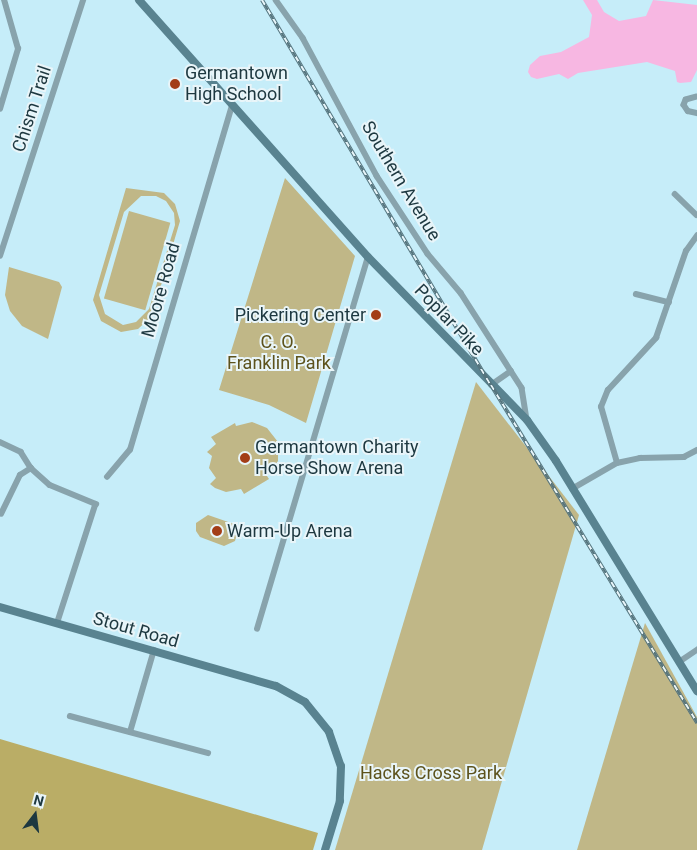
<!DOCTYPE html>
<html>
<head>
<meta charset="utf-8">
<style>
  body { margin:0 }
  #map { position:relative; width:697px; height:850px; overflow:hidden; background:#c6edf9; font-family:Roboto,sans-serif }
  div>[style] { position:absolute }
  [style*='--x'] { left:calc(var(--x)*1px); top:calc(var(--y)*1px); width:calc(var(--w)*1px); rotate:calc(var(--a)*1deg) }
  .green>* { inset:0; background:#c0b787; transform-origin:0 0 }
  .forest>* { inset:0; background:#baad66 }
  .water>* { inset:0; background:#f7b7e2 }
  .street>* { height:5.5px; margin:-2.75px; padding:0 2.75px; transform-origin:2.75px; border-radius:2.75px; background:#88a3ac }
  .secondary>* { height:8px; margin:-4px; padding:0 4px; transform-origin:4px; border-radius:4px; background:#598390 }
  .rail>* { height:4px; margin-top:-2px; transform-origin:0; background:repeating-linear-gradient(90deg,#e9f5f9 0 5.5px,#56757e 0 11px); box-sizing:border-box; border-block:1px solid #56757e }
  .dots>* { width:14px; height:14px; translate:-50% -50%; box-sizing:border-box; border:2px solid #e9f5f9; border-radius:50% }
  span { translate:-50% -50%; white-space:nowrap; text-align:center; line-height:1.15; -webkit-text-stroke:4px #e9f5f9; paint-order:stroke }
  .poi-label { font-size:18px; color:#1d3840 }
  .left { translate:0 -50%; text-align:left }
  .right { translate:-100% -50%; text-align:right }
  .street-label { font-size:18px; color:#1d3840 }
  .park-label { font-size:18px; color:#5c521c }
  .north { position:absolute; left:10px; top:790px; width:50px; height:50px; -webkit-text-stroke:4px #e9f5f9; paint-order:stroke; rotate:15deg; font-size:14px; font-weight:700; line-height:20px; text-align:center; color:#1d3840 }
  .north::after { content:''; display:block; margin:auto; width:18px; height:22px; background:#1d3840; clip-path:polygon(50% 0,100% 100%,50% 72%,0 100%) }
</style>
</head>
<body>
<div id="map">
  <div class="green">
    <div style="clip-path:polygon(285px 178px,355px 256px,306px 423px,269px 405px,219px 390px)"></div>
    <div style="clip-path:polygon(evenodd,126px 188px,164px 193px,175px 204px,180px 221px,152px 316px,138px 329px,121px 332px,101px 321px,93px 300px,126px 188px,141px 196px,156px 196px,166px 201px,174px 213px,175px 225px,149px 309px,136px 322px,123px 325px,105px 314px,99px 295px,124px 212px,141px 196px)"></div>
    <div style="left:129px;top:211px;width:43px;height:91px;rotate:16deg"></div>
    <div style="clip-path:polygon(9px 267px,59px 282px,62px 287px,48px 339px,22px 326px,10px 311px,5px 295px)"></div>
    <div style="clip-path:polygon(476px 382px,579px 515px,482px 850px,335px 850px)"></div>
    <div style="clip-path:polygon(252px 422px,267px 428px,278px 442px,278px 461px,267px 476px,269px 479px,244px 494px,241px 489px,226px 492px,215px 488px,210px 484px,216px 478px,209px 468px,212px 456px,207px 452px,216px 444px,211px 437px,235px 423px,236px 426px)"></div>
    <div style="clip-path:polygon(208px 515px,234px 524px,238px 530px,235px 541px,224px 546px,200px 537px,196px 531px,196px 523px)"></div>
    <div style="clip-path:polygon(645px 623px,697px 717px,697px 850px,577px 850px)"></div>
  </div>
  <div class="forest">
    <div style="clip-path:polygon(0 739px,318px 833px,313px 850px,0 850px)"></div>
  </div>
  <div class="water">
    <div style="clip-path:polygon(583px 0,597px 0,604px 12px,619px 21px,646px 16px,653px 0,697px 5px,697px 70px,691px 82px,680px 83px,677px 82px,675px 71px,647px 62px,578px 73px,568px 79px,559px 74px,537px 79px,531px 77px,528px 72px,530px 65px,540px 56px,561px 52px,589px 37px,592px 15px)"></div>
  </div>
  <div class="street">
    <div style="--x:276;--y:0;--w:47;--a:54.6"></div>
    <div style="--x:303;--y:38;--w:157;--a:61.8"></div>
    <div style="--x:377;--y:176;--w:93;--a:56.8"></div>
    <div style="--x:428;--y:254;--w:51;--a:49.8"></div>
    <div style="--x:461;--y:293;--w:93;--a:57.3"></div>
    <div style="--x:511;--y:371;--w:20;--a:57"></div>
    <div style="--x:522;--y:388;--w:32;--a:81"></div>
    <div style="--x:697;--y:97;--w:11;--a:165"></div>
    <div style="--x:686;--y:100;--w:5;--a:112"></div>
    <div style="--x:684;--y:105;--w:7;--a:56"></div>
    <div style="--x:688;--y:111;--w:9;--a:13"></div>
    <div style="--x:0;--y:109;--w:63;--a:-73.3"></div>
    <div style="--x:18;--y:49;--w:51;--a:-105.9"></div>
    <div style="--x:675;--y:194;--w:30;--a:44"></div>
    <div style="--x:0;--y:256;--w:269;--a:-72"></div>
    <div style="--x:636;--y:294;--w:34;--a:14"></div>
    <div style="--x:491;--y:385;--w:24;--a:-35"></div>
    <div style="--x:0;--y:442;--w:23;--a:25"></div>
    <div style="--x:21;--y:452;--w:19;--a:58"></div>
    <div style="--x:31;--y:468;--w:25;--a:42"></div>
    <div style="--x:50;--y:485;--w:50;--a:22.4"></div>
    <div style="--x:96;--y:504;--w:124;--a:107.9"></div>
    <div style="--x:617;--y:463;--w:58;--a:-105.9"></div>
    <div style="--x:601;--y:407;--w:18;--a:-68"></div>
    <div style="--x:608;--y:390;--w:71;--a:-47.3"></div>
    <div style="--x:656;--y:338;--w:92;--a:-71"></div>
    <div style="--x:686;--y:251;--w:19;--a:-54"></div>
    <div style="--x:107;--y:477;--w:35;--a:-50"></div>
    <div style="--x:130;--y:450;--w:359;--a:-73.5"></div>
    <div style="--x:572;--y:489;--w:52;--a:-30"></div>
    <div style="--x:617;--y:463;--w:24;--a:-12"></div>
    <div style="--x:640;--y:458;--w:44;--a:-1.3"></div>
    <div style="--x:684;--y:457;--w:15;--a:-28"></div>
    <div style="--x:1;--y:514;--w:43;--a:-64"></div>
    <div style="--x:20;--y:475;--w:13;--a:-32"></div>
    <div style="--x:257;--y:629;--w:388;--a:-73.4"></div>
    <div style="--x:679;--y:662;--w:22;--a:-34"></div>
    <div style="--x:70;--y:716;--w:143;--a:15"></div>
    <div style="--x:130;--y:732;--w:85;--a:-73.7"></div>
  </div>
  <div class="secondary">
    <div style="--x:139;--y:0;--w:344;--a:48.3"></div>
    <div style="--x:368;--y:257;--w:228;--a:45.7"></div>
    <div style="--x:527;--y:420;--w:50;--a:54.7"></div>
    <div style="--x:556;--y:461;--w:270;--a:58.5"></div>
    <div style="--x:0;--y:607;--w:287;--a:16"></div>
    <div style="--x:276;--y:686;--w:33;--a:29"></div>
    <div style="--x:305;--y:702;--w:38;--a:51"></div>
    <div style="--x:329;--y:732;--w:36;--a:71"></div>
    <div style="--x:341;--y:766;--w:35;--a:92"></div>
    <div style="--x:340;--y:801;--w:51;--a:107"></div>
  </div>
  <div class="rail">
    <div style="--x:262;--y:0;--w:448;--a:59.3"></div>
    <div style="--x:491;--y:385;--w:396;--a:58.6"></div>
  </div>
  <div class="dots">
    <div style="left:175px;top:84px;background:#a33d17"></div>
    <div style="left:376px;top:315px;background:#a33d17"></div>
    <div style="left:245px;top:458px;background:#a33d17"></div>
    <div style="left:217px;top:531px;background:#a33d17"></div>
  </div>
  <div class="poi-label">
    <span class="left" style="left:185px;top:84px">Germantown<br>High School</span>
    <span class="right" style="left:366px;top:315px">Pickering Center</span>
    <span class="left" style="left:255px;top:458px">Germantown Charity<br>Horse Show Arena</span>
    <span class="left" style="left:227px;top:531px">Warm-Up Arena</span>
  </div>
  <div class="street-label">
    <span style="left:32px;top:109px;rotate:-72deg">Chism Trail</span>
    <span style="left:401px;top:181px;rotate:59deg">Southern Avenue</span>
    <span style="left:161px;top:290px;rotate:-74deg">Moore Road</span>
    <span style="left:449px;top:320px;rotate:46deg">Poplar Pike</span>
    <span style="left:136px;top:630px;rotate:16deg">Stout Road</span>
  </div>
  <div class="park-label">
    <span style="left:279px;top:353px">C. O.<br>Franklin Park</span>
    <span style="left:431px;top:773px">Hacks Cross Park</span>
  </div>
  <div class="north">N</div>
</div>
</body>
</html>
